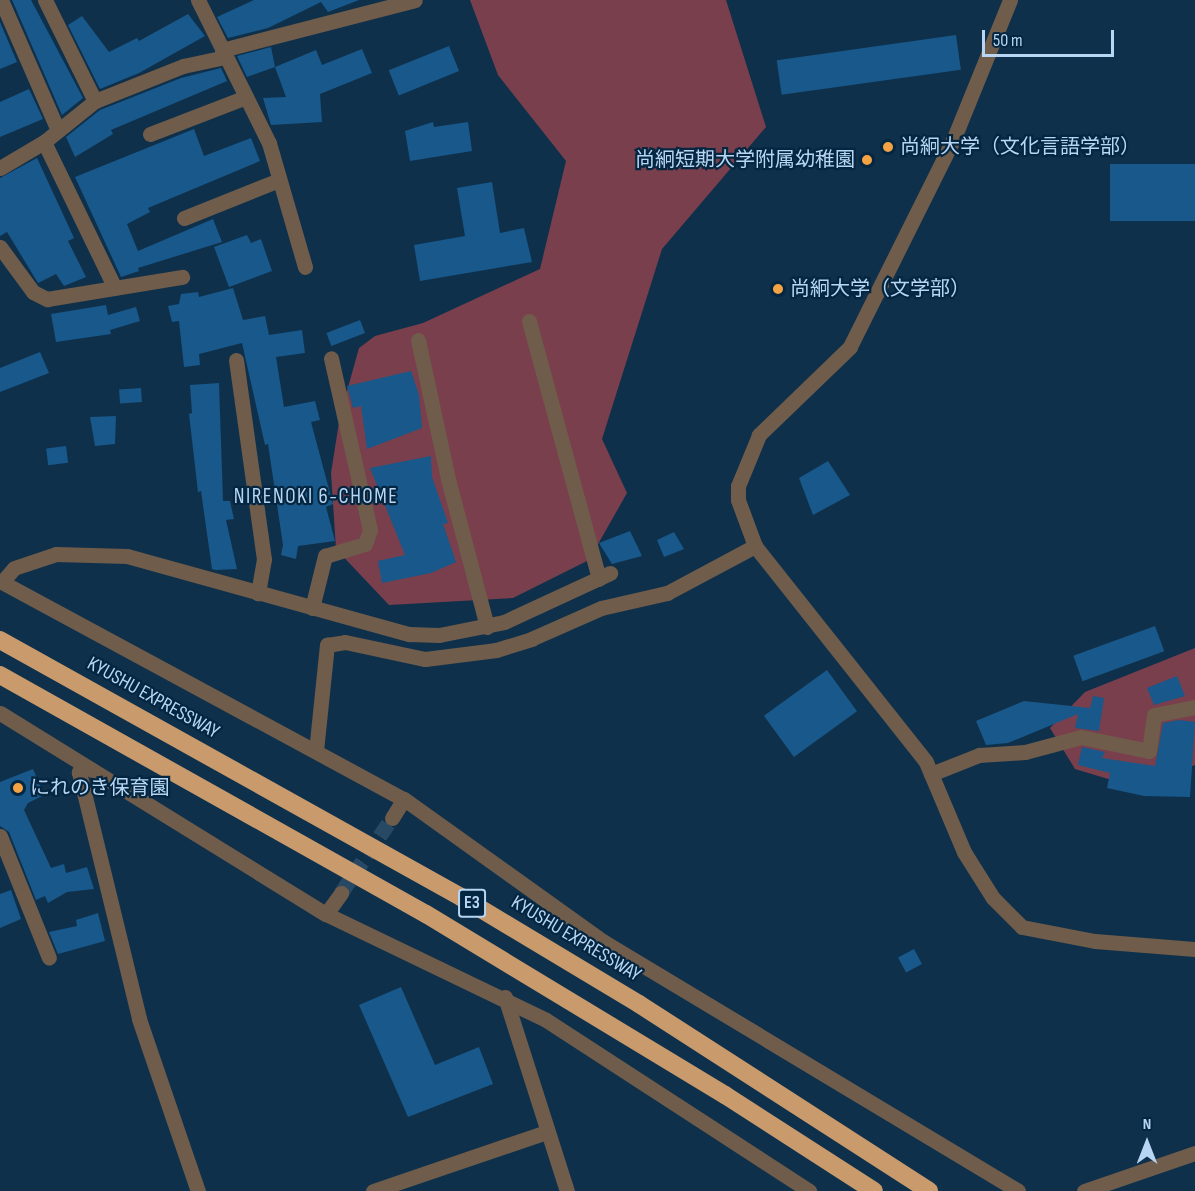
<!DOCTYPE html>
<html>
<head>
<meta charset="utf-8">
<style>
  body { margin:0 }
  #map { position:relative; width:1195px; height:1191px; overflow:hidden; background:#0f304b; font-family:"Sofia Sans Condensed","Noto Sans JP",sans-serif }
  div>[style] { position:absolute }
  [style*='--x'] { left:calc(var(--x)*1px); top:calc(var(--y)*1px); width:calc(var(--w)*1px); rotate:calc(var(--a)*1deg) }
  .forest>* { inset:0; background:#7a3f4c }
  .building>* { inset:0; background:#18588a; transform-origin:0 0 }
  .street-tunnel>* { height:15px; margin-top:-7.5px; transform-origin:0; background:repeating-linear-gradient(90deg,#284964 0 15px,transparent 0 23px) }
  .street>* { height:15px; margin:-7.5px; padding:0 7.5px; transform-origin:7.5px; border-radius:7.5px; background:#6f5c4a }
  .highway>* { height:18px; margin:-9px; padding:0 9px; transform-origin:9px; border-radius:9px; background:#c89a6c }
  .dots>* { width:16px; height:16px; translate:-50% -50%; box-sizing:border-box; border:3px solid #042640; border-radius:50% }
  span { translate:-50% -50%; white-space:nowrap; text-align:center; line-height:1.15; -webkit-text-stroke:4.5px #042640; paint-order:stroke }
  .shield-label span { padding:2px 4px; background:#042640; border:2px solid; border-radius:4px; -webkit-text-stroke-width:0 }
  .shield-label { font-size:18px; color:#b8d6f3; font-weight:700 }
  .poi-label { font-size:20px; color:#b8d6f3 }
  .left { translate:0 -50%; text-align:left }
  .right { translate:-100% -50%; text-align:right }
  .street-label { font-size:20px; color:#b8d6f3 }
  .neighbourhood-label { font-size:21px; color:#b8d6f3; letter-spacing:1.5px }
  .north { position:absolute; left:1117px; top:1113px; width:60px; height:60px; -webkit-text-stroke:4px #042640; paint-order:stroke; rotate:0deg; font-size:16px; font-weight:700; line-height:24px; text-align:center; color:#b8d6f3 }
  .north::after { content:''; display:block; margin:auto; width:21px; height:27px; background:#b8d6f3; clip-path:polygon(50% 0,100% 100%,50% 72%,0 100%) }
  .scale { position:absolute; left:982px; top:30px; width:132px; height:27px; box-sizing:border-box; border:3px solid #b8d6f3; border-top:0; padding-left:8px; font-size:18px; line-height:21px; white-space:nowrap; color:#b8d6f3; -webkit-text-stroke:4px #042640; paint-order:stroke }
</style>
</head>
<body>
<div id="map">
  <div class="forest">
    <div style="clip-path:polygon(470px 0,726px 0,766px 127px,662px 249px,602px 439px,627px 493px,589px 560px,513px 598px,389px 605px,336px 549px,331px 473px,340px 416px,359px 348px,375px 336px,423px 323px,540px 269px,566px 161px,498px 75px)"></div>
    <div style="clip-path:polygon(1195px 648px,1195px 765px,1135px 787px,1075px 769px,1050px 728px,1085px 692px)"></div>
  </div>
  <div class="building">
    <div style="clip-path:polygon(12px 0,31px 0,83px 98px,62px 115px)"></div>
    <div style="clip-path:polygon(254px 0,359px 0,328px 12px,321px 2px,268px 28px,228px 38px,217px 17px)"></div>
    <div style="clip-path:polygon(188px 14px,205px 36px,139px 73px,100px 89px,68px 25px,82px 16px,109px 52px,137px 38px,139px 41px)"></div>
    <div style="clip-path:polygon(0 22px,17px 62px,0 69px)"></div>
    <div style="left:956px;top:35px;width:35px;height:181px;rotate:82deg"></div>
    <div style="left:449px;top:46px;width:27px;height:65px;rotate:68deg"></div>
    <div style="clip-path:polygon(271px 47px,275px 67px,247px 77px,237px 56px)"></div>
    <div style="clip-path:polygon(362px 49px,372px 73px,320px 94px,322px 122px,271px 125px,263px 98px,286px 97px,275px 67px,316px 50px,322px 65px)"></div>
    <div style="clip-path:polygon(221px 68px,227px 81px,111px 130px,113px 134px,75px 157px,66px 137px,100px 110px,181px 78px)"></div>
    <div style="clip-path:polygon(29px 89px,43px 119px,0 137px,0 102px)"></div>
    <div style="clip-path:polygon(433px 122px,434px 127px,468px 122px,472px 151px,410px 161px,405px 131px)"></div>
    <div style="clip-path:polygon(194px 129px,204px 156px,251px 138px,260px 161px,148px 208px,150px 212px,127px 224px,138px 251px,213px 219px,222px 242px,138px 268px,139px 271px,121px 277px,75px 177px)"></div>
    <div style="clip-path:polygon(37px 158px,74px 238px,68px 241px,86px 277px,64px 286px,56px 274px,38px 283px,7px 232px,0 236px,0 178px)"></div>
    <div style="left:1195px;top:164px;width:57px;height:85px;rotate:90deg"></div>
    <div style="clip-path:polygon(492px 182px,500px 233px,524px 228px,532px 262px,420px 281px,414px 245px,465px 236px,457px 188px)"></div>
    <div style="clip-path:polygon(247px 235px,251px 243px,261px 239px,272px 271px,229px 287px,214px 247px)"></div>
    <div style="clip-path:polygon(233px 288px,243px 320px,265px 316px,269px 335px,302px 330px,305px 353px,276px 357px,284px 407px,315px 401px,320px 420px,311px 422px,333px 504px,326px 507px,335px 541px,298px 546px,296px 559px,281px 555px,283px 545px,268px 444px,265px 445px,242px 343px,199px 354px,200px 365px,184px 367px,179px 321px,172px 322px,168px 306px,179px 304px,181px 294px,198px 292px,199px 297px)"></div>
    <div style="clip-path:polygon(106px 305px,108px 315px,136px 307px,140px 321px,110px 330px,111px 334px,56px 342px,51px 314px)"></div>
    <div style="left:360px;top:320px;width:14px;height:36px;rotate:69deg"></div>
    <div style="clip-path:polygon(40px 352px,49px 373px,0 392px,0 368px)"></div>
    <div style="clip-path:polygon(411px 371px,419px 395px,422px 428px,367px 449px,361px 406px,353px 408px,347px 386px)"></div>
    <div style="clip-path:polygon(219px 383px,223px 501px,230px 501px,234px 519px,226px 520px,237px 569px,216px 570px,212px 569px,201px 491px,198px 492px,189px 414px,192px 413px,190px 385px)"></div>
    <div style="left:141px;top:388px;width:14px;height:22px;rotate:86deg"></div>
    <div style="clip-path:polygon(116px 416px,115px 444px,95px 446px,90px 417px)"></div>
    <div style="left:66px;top:446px;width:17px;height:20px;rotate:83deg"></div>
    <div style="clip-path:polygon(431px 456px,432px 477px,448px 523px,443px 524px,456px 562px,431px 573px,382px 583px,378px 561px,405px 555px,370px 468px)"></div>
    <div style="clip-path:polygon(828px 461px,850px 495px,813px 515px,799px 478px)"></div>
    <div style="clip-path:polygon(630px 531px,642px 556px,612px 564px,599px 543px)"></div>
    <div style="clip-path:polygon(674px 532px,684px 549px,664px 557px,657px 540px)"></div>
    <div style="left:1155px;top:626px;width:27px;height:87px;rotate:70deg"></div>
    <div style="left:827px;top:670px;width:51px;height:78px;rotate:54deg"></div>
    <div style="clip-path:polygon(1177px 676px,1185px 696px,1154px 705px,1147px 688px)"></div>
    <div style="clip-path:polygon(1093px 696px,1104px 698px,1099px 731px,1075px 728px,1078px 714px,1008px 743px,986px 745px,976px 721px,1024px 701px,1090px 708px)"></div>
    <div style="clip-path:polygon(1179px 720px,1195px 722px,1190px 797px,1144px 796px,1107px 788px,1110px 773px,1078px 765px,1082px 747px,1105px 752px,1102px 758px,1155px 766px,1163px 723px)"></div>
    <div style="clip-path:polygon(33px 769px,44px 795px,28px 803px,24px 810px,51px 868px,64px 864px,66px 873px,87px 867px,94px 889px,67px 892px,48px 903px,45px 896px,36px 900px,9px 832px,0 826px,0 782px)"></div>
    <div style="clip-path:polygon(11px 890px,21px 919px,0 928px,0 894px)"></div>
    <div style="clip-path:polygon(98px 913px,105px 941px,58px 954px,49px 932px,77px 926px,76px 920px)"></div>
    <div style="left:914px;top:949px;width:17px;height:18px;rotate:62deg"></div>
    <div style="clip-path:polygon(401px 987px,435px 1065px,479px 1047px,493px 1084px,408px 1117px,359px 1005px)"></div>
  </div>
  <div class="street-tunnel">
    <div style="--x:341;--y:893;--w:91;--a:-55.8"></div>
  </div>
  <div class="street">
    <div style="--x:1;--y:0;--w:140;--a:66.4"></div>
    <div style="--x:45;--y:0;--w:113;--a:63.7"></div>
    <div style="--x:198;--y:0;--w:160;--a:63.6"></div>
    <div style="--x:269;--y:143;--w:129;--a:73.8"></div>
    <div style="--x:1010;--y:0;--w:149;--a:112.1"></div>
    <div style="--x:954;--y:138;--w:233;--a:116.5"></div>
    <div style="--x:850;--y:347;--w:127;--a:136"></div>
    <div style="--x:759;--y:435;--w:55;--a:112.4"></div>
    <div style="--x:738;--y:486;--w:14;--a:90"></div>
    <div style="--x:738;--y:500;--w:49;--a:69.7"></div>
    <div style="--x:755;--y:546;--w:275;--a:51.6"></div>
    <div style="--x:926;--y:762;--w:98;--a:67.1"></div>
    <div style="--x:964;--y:852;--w:54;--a:57.8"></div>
    <div style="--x:993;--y:898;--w:41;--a:45"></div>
    <div style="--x:1022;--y:927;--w:74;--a:10.9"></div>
    <div style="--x:1095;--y:941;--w:100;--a:4.6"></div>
    <div style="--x:222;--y:50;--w:199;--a:-14.5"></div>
    <div style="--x:150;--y:134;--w:103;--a:-21.1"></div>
    <div style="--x:44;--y:142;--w:162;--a:64.1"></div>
    <div style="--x:0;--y:168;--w:51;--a:-30.6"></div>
    <div style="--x:44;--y:142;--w:65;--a:-38.8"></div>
    <div style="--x:95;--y:101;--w:95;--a:-21.7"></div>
    <div style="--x:183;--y:66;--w:43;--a:-12.1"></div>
    <div style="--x:184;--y:218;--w:102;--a:-21.8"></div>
    <div style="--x:0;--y:247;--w:56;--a:53.7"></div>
    <div style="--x:33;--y:292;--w:16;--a:27"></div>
    <div style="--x:47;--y:299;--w:137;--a:-9.3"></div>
    <div style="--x:529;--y:321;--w:267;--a:74.8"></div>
    <div style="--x:418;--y:340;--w:142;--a:77.8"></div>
    <div style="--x:448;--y:479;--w:153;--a:75.2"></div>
    <div style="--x:236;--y:360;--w:201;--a:82"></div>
    <div style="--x:264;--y:559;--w:35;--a:100"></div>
    <div style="--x:0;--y:581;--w:459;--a:28.4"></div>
    <div style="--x:404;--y:799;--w:246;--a:35.6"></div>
    <div style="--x:604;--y:942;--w:483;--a:31"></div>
    <div style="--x:2;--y:582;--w:18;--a:-49"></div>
    <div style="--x:14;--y:568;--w:44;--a:-18.4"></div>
    <div style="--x:56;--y:554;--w:71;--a:1.6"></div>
    <div style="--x:127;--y:556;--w:293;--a:15.5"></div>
    <div style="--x:409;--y:634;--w:30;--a:2"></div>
    <div style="--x:439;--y:635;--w:66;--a:-11.3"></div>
    <div style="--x:504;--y:622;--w:117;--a:-24.8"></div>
    <div style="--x:312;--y:608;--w:54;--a:-76"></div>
    <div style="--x:325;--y:556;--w:42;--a:-16.7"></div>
    <div style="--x:365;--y:544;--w:15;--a:-70"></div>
    <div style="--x:370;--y:530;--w:176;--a:-102.8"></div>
    <div style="--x:0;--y:713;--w:383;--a:31.7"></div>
    <div style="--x:326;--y:914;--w:244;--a:25.7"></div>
    <div style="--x:546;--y:1020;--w:314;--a:33"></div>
    <div style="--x:316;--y:751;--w:107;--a:-84.1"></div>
    <div style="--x:327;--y:645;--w:18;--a:-9"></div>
    <div style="--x:345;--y:642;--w:82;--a:12"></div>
    <div style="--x:425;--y:659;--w:72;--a:-7.2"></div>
    <div style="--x:496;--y:650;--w:37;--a:-17"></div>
    <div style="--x:531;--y:639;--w:77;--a:-23.9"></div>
    <div style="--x:601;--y:608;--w:68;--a:-12.8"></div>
    <div style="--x:667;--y:593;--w:100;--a:-28.1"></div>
    <div style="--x:82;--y:764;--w:9;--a:111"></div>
    <div style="--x:79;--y:772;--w:254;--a:76.3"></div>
    <div style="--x:139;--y:1019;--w:182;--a:71.1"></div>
    <div style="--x:931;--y:774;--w:52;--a:-21.6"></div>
    <div style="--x:979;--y:755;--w:46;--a:-3.7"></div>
    <div style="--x:1025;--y:752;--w:58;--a:-15"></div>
    <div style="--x:1081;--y:737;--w:69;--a:11.6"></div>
    <div style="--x:1149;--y:751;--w:36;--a:-82"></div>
    <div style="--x:1154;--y:715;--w:42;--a:-11"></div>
    <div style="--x:392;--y:818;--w:22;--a:-58"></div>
    <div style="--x:0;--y:836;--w:131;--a:68.1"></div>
    <div style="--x:326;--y:914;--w:26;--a:-54"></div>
    <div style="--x:505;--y:997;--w:204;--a:72.3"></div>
    <div style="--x:373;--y:1191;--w:183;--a:-18.8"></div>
    <div style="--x:1084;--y:1191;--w:117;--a:-18.9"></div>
  </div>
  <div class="highway">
    <div style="--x:0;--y:640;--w:528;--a:29.14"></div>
    <div style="--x:461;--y:897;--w:208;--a:31"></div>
    <div style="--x:639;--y:1004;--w:345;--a:32.8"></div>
    <div style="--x:0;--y:675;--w:488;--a:29.3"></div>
    <div style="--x:426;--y:914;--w:350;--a:31.2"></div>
    <div style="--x:725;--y:1095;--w:177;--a:32.8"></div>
  </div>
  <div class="dots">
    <div style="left:888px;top:147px;background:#f4a344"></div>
    <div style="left:867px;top:160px;background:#f4a344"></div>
    <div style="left:778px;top:289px;background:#f4a344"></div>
    <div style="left:18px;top:788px;background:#f4a344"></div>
  </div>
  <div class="shield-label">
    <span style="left:472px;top:903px">E3</span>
  </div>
  <div class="poi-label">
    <span class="left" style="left:900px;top:147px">尚絅大学（文化言語学部）</span>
    <span class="right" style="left:855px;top:160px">尚絅短期大学附属幼稚園</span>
    <span class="left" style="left:790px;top:289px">尚絅大学（文学部）</span>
    <span class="left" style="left:30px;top:788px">にれのき保育園</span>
  </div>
  <div class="street-label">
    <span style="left:153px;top:698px;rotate:29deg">KYUSHU EXPRESSWAY</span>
    <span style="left:576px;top:939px;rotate:31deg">KYUSHU EXPRESSWAY</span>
  </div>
  <div class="neighbourhood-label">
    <span style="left:316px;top:497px">NIRENOKI 6-CHOME</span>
  </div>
  <div class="north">N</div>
  <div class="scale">50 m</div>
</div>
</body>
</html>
